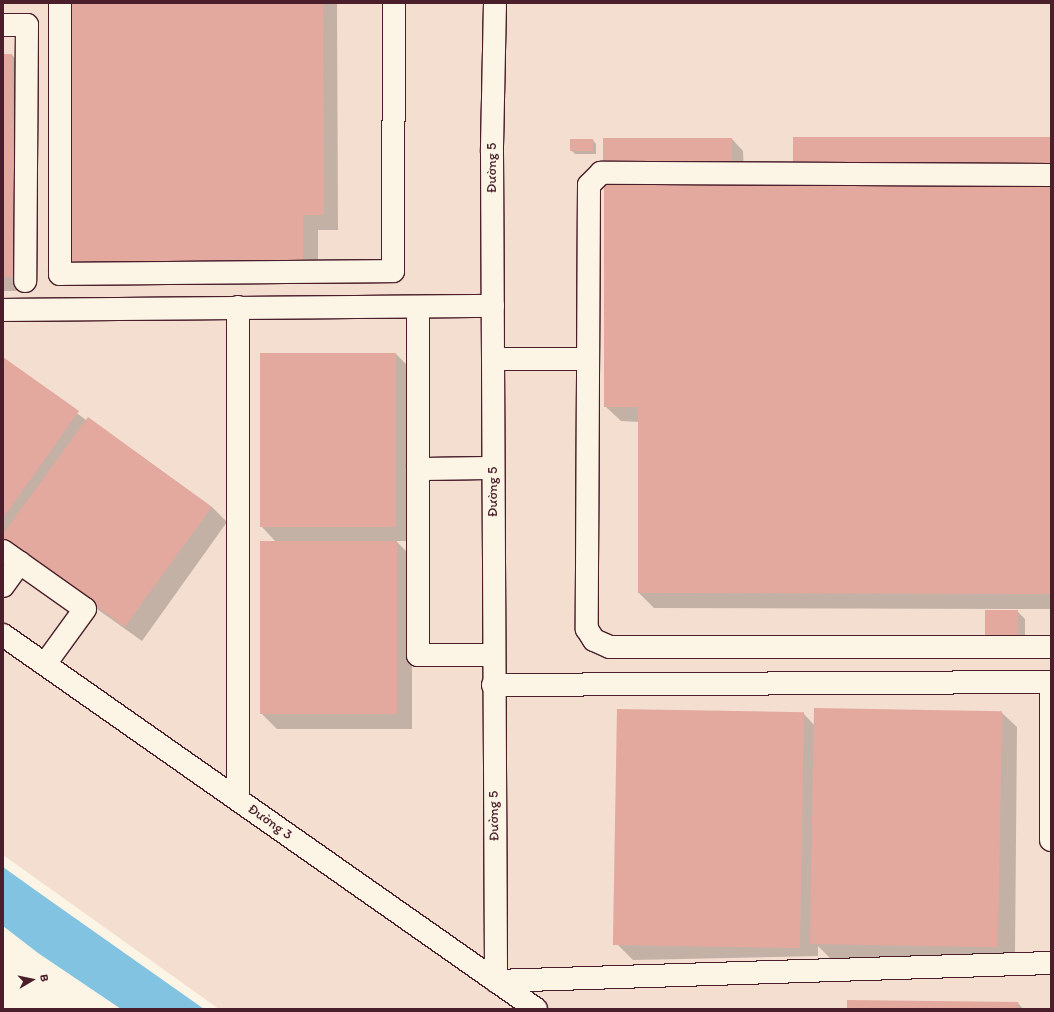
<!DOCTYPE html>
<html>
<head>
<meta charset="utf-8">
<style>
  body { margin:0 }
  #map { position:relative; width:1054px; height:1012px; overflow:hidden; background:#fcf5e5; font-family:Itim,sans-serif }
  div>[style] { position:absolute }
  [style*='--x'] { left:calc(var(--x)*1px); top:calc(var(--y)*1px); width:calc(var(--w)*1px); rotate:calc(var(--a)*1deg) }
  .built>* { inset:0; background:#f4ded0 }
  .water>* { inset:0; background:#81c3e1 }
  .shadow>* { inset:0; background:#0003 }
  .building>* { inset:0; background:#e3a99f; transform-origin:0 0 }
  .roads { filter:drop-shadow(1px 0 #4a1f2b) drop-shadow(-1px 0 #4a1f2b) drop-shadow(0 1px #4a1f2b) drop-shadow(0 -1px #4a1f2b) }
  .minor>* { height:22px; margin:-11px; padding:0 11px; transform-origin:11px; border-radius:11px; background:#fcf5e5 }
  span { translate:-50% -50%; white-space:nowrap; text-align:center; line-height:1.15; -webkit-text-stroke:3.5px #fcf5e5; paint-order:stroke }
  .street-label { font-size:14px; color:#4a1f2b }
  .frame { position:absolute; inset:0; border:4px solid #4a1f2b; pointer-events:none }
  .north { position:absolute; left:12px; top:960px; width:40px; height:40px; -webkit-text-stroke:3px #fcf5e5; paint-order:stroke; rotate:81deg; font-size:11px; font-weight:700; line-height:16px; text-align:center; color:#4a1f2b }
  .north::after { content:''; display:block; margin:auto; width:14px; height:18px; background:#4a1f2b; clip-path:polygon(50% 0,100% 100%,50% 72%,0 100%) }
</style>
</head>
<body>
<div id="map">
  <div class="built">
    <div style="clip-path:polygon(3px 3px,1051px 3px,1051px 1009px,219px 1009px,3px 855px)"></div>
  </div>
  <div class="water">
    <div style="clip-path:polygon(3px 867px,45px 897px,204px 1009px,121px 1009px,38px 953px,3px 926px)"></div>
  </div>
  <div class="shadow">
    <div style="clip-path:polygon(67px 3px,337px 3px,338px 230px,318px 230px,318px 282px)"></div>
    <div style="clip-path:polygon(3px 55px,12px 55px,27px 70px,29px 291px,3px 291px)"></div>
    <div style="clip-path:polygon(1051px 138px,1051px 609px,654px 608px,639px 593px,639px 422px,621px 421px,605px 406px)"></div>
    <div style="clip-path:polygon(732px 139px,743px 151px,744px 172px,616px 172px,605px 161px)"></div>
    <div style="clip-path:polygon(593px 140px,596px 144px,596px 154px,575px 154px,571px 150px)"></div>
    <div style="clip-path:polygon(396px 354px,411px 369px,412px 541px,396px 541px,412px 557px,412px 729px,277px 729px,262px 714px,276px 542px,261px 526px)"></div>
    <div style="clip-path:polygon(3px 358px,86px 420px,88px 418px,212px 507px,227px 522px,142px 641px,3px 542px)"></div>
    <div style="clip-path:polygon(986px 611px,1017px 611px,1025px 619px,1025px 645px)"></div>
    <div style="clip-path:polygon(618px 710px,803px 713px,815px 726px,1001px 712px,1017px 727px,1015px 955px,831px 959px,818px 946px,818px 956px,633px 960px,618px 945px)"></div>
    <div style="clip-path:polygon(1018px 1003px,1023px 1009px,848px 1009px)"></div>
  </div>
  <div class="building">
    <div style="clip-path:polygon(66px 3px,323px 3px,324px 215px,303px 215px,303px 267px,68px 268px)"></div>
    <div style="clip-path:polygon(3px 54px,12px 54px,14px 277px,3px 277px)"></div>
    <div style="left:1051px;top:137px;width:31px;height:258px;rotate:90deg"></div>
    <div style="left:603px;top:138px;width:129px;height:23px"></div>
    <div style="left:570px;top:139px;width:23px;height:12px"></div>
    <div style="clip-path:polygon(604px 183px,1051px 184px,1051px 594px,638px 593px,638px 407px,604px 407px)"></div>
    <div style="left:260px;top:353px;width:136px;height:174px"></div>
    <div style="clip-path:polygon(3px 357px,79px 411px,3px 518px)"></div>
    <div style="left:88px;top:417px;width:153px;height:148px;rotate:36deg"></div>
    <div style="left:260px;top:541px;width:137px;height:173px"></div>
    <div style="left:985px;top:610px;width:33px;height:27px"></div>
    <div style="left:814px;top:708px;width:188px;height:236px;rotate:1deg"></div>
    <div style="left:617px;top:709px;width:187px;height:236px;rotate:1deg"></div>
    <div style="clip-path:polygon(847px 1000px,1018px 1002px,1018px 1009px,847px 1009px)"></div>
  </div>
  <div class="roads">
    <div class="minor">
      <div style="--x:60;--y:3;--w:271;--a:90"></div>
      <div style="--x:60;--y:274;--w:333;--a:-0.5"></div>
      <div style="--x:393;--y:271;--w:268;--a:-89.8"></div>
      <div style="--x:495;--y:3;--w:149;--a:91.2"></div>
      <div style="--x:492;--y:152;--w:829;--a:89.72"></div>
      <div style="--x:496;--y:981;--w:555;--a:-1.86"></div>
      <div style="--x:3;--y:25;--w:24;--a:0"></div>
      <div style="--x:27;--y:25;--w:256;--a:90.4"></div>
      <div style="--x:1051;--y:175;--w:450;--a:-179.7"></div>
      <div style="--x:601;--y:173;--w:17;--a:135"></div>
      <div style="--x:589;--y:185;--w:444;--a:90.3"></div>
      <div style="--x:587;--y:629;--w:13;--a:58"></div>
      <div style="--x:594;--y:640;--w:17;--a:24"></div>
      <div style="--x:610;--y:647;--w:441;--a:0"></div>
      <div style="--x:418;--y:307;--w:348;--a:90"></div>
      <div style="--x:418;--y:655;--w:75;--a:0"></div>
      <div style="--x:3;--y:310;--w:490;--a:-0.5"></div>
      <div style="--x:493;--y:359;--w:95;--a:0"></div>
      <div style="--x:418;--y:469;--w:75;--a:-0.8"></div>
      <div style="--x:3;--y:551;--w:100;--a:35.3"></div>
      <div style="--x:85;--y:609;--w:68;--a:126"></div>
      <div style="--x:3;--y:586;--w:29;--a:-54"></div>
      <div style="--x:3;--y:635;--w:651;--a:35.06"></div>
      <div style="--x:1051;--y:682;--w:158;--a:90"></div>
      <div style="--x:493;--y:685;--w:557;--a:-0.31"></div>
      <div style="--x:238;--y:799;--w:492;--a:-90"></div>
    </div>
  </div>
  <div class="street-label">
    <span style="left:492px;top:168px;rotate:-90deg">Đường 5</span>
    <span style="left:493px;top:492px;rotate:-90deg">Đường 5</span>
    <span style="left:494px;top:816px;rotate:-91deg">Đường 5</span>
    <span style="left:270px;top:822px;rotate:35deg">Đường 3</span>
  </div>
  <div class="frame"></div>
  <div class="north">B</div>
</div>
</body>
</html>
